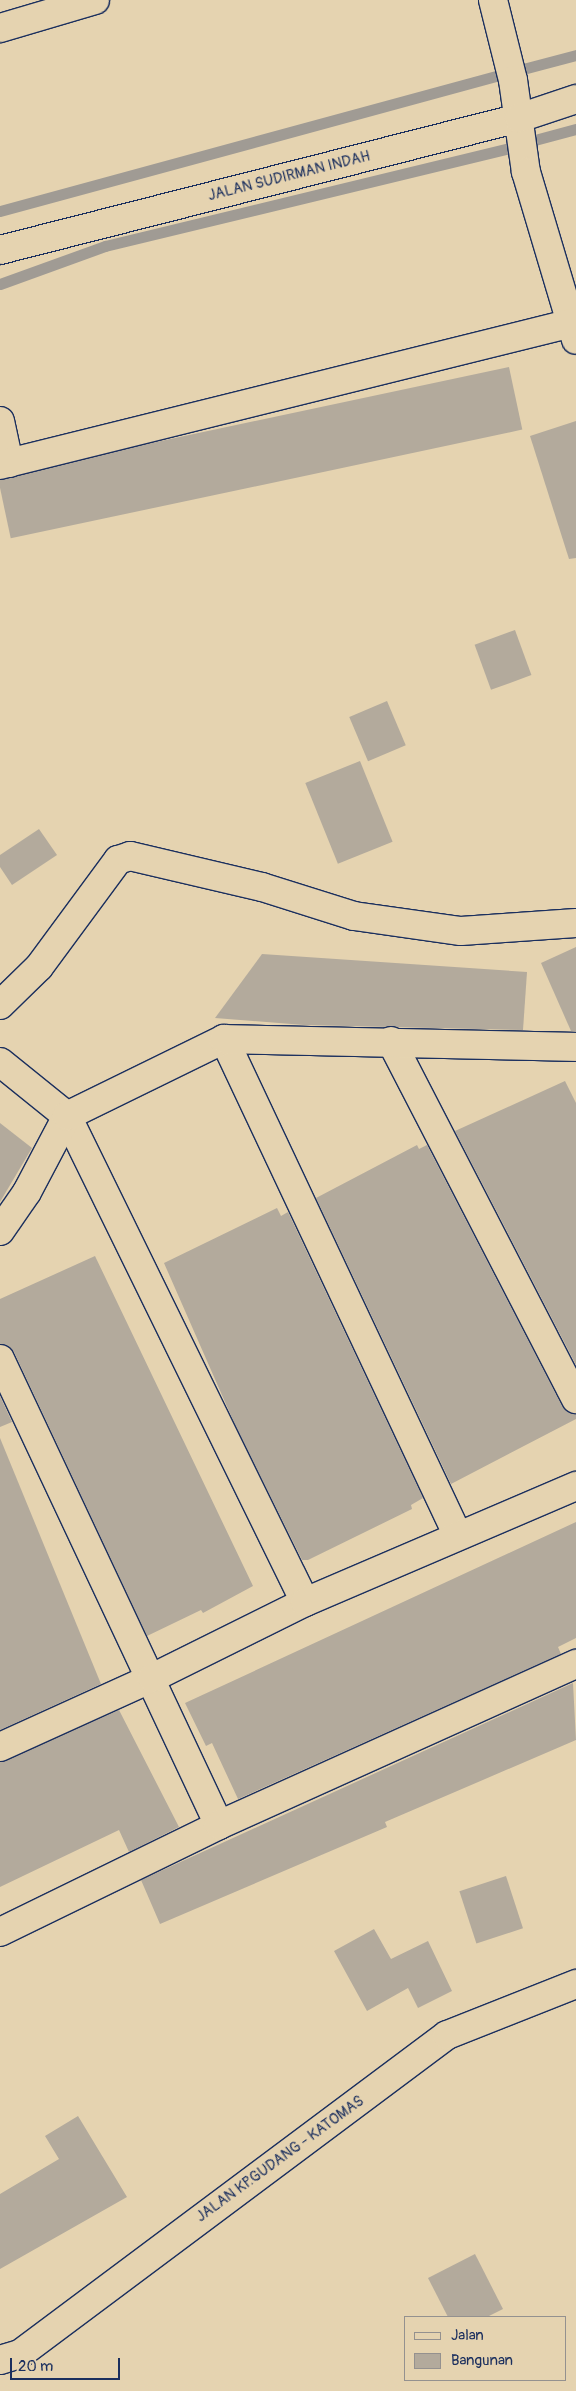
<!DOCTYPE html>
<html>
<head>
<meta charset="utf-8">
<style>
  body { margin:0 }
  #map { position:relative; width:576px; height:2391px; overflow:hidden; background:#e5d3b0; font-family:Pangolin,sans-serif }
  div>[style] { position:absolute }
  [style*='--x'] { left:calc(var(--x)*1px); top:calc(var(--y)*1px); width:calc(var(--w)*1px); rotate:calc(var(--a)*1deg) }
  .stream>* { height:11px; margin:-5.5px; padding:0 5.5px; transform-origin:5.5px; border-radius:5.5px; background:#a09b94 }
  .building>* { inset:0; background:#b3aa9c; transform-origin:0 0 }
  .roads { filter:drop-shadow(1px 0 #1b2f5e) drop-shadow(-1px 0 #1b2f5e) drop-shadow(0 1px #1b2f5e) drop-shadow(0 -1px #1b2f5e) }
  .minor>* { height:28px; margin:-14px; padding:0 14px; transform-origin:14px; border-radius:14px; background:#e5d3b0 }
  span { translate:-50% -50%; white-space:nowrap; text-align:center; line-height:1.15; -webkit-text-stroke:4px #e5d3b0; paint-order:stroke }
  .street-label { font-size:15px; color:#1b2f5e }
  .legend { position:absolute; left:404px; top:2316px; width:162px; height:65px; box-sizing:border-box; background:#e5d3b0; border:1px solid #94918f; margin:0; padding:6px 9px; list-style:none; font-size:15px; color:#1b2f5e }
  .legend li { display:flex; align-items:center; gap:10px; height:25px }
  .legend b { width:25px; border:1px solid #94918f }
  .scale { position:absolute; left:10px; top:2358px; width:110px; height:22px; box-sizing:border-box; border:2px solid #1b2f5e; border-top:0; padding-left:6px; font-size:15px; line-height:18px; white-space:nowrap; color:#1b2f5e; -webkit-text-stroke:4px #e5d3b0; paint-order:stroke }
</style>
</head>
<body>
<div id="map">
  <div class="stream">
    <div style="--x:523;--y:69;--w:55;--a:-14.8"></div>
    <div style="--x:531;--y:141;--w:47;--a:-14.9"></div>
    <div style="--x:0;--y:211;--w:514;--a:-15.23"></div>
    <div style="--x:0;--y:284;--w:112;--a:-19.9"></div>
    <div style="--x:105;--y:246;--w:416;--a:-13.6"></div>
  </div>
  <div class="building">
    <div style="left:509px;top:367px;width:64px;height:523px;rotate:78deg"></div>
    <div style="clip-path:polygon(576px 421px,576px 558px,569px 559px,530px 436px)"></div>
    <div style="left:515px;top:630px;width:48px;height:43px;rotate:70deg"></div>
    <div style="left:387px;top:701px;width:48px;height:41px;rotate:67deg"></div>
    <div style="left:360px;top:761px;width:87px;height:59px;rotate:68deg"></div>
    <div style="clip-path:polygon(39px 829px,57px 855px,12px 885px,0 867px,0 855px)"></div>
    <div style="clip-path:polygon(576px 947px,576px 1031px,571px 1031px,541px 963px)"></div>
    <div style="clip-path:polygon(262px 954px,527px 972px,523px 1030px,304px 1025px,215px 1018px)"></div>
    <div style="clip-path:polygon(565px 1081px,576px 1103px,576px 1365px,455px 1131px)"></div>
    <div style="clip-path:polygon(0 1123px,32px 1148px,0 1202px)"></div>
    <div style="clip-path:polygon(417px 1145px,419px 1149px,427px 1145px,562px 1406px,576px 1415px,576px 1419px,451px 1484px,316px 1198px)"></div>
    <div style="clip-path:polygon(277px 1208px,281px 1216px,288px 1212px,423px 1498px,411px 1505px,412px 1509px,308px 1560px,302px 1560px,236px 1427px,164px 1263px)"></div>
    <div style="clip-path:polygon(95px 1256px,253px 1586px,203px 1613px,201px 1610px,147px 1636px,14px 1352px,0 1344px,0 1299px)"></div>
    <div style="clip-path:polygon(0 1396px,12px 1422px,0 1427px)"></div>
    <div style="clip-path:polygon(0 1438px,101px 1684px,0 1730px)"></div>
    <div style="clip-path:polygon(576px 1522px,576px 1638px,558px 1647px,561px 1654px,238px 1799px,212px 1743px,206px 1746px,185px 1703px)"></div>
    <div style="clip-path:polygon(573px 1683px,576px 1740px,385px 1822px,387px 1827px,160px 1924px,141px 1880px)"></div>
    <div style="clip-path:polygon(119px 1710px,179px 1827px,129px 1852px,119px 1830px,0 1887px,0 1762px)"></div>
    <div style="left:506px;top:1876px;width:55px;height:49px;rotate:72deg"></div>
    <div style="clip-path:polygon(374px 1929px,391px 1959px,428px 1941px,452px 1991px,418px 2008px,408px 1988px,367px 2011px,334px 1951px)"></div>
    <div style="clip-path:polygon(78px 2116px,127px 2197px,0 2269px,0 2194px,59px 2159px,45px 2136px)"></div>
    <div style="clip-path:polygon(475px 2254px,503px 2309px,487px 2317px,448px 2317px,428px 2278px)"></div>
  </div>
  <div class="roads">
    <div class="minor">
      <div style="--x:493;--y:0;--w:82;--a:76"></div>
      <div style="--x:513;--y:80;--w:93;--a:82"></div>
      <div style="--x:526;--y:172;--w:175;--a:73.4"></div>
      <div style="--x:0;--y:28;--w:99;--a:-16.4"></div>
      <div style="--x:0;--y:250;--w:536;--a:-14.27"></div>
      <div style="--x:519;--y:118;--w:60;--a:-18.4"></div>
      <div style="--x:0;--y:421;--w:43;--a:77.9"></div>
      <div style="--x:0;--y:465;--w:593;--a:-13.94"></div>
      <div style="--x:0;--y:1005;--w:54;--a:-44.3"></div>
      <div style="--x:39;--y:967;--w:133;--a:-53.6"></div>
      <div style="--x:118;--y:860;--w:13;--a:-18"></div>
      <div style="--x:130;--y:856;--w:136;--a:13.2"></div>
      <div style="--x:262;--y:887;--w:96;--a:17.5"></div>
      <div style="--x:354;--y:916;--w:108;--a:8"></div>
      <div style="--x:461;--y:931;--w:115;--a:-4"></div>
      <div style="--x:224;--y:1039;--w:549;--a:64.79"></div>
      <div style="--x:391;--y:1041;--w:403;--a:62.7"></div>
      <div style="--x:0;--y:1062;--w:86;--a:38.9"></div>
      <div style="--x:67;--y:1116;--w:541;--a:63.91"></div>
      <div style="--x:0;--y:1231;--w:47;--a:-55.3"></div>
      <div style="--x:27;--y:1192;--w:86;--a:-62.2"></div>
      <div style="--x:67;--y:1116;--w:175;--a:-26.1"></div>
      <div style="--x:224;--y:1039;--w:352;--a:1.3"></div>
      <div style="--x:0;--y:1359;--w:515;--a:64.83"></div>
      <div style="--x:0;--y:1747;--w:167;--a:-24.4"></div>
      <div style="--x:152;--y:1678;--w:171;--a:-26.4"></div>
      <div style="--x:305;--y:1602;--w:295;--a:-23.2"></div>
      <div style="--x:0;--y:1932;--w:244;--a:-26"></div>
      <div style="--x:219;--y:1825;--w:392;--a:-24.3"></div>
      <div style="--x:0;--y:2360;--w:21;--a:-17"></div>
      <div style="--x:20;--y:2354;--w:533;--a:-36.76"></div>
      <div style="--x:447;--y:2035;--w:139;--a:-21.6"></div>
    </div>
  </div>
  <div class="street-label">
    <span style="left:289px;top:176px;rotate:-14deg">JALAN SUDIRMAN INDAH</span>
    <span style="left:280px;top:2159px;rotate:-36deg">JALAN KP.GUDANG - KATOMAS</span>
  </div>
  <ul class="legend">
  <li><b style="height:6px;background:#e5d3b0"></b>Jalan</li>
  <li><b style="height:14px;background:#b3aa9c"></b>Bangunan</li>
  </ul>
  <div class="scale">20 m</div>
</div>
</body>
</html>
